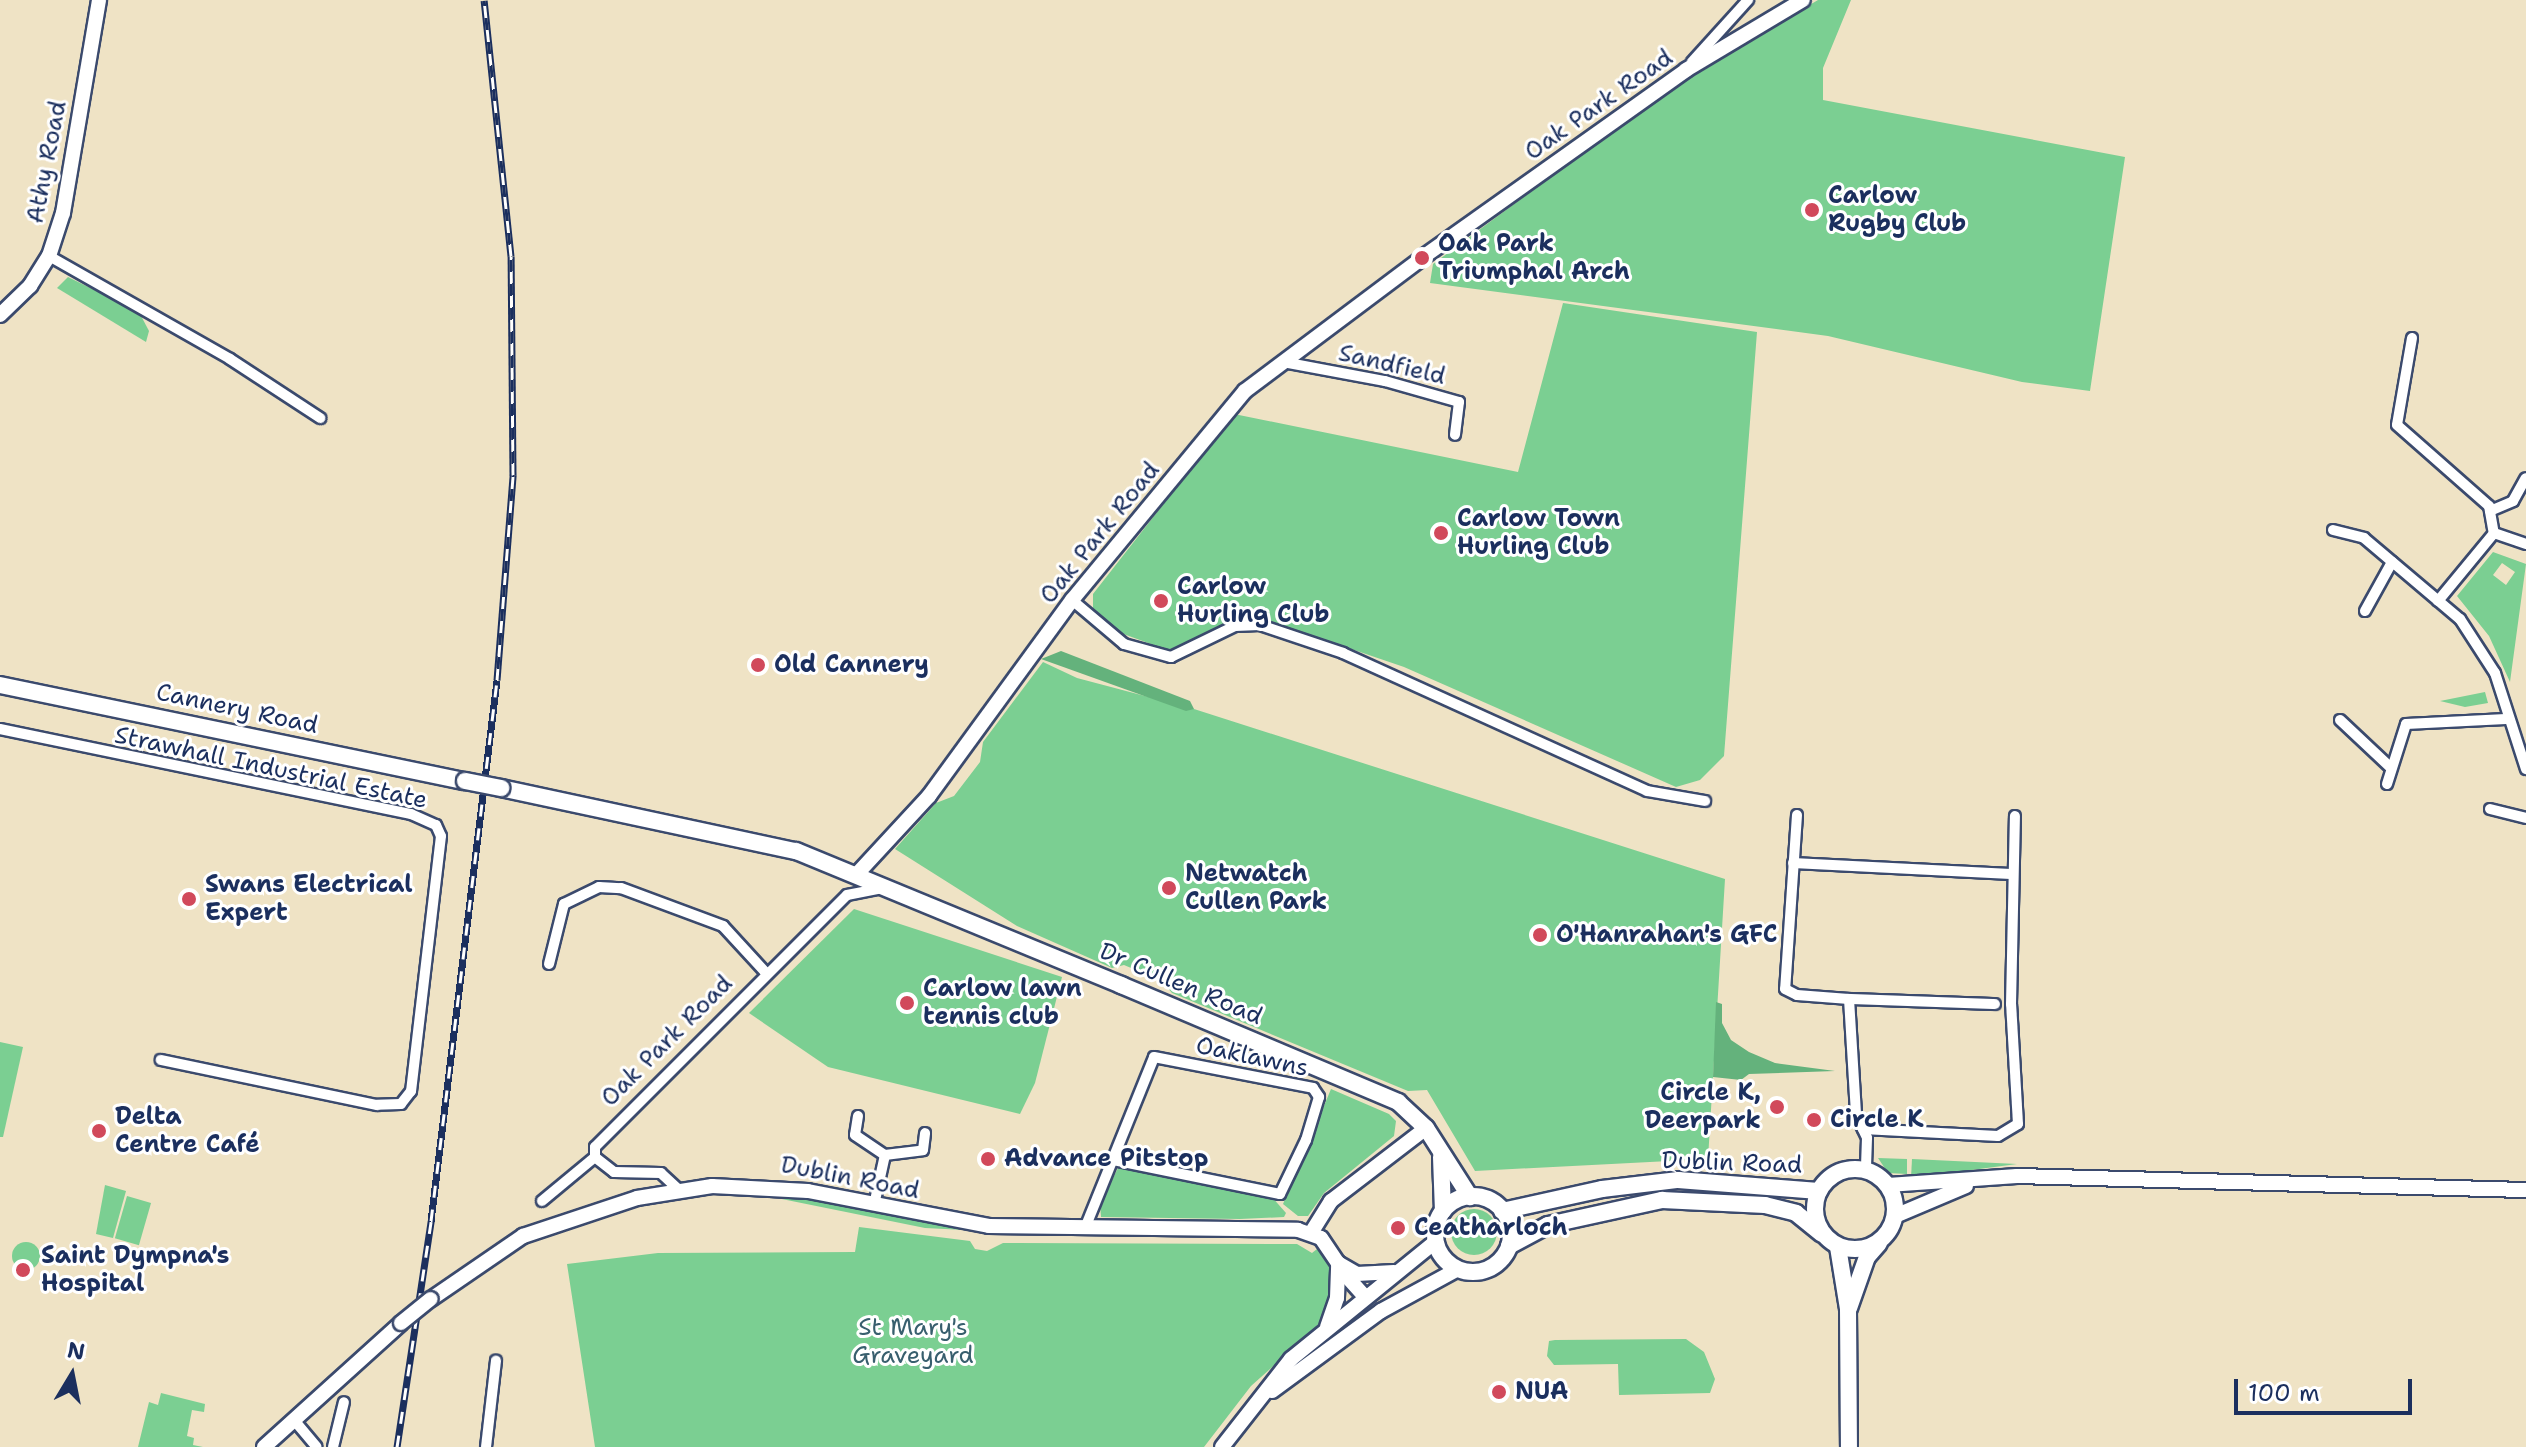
<!DOCTYPE html>
<html>
<head>
<meta charset="utf-8">
<style>
  body { margin:0 }
  #map { position:relative; width:2526px; height:1447px; overflow:hidden; background:#efe3c5; font-family:"Shantell Sans",sans-serif }
  div>[style] { position:absolute }
  [style*='--x'] { left:calc(var(--x)*1px); top:calc(var(--y)*1px); width:calc(var(--w)*1px); rotate:calc(var(--a)*1deg) }
  .green>* { inset:0; background:#7bcf92; transform-origin:0 0 }
  .round { border-radius:50% }
  .forest>* { inset:0; background:#64b27c }
  .roads { filter:drop-shadow(2px 0 #3b4a6d) drop-shadow(-2px 0 #3b4a6d) drop-shadow(0 2px #3b4a6d) drop-shadow(0 -2px #3b4a6d) }
  .street>* { height:10px; margin:-5px; padding:0 5px; transform-origin:5px; border-radius:5px; background:#fff }
  .secondary>* { height:14px; margin:-7px; padding:0 7px; transform-origin:7px; border-radius:7px; background:#fff }
  .primary>* { height:16px; margin:-8px; padding:0 8px; transform-origin:8px; border-radius:8px; background:#fff }
  .primary>.ring { margin:-8px; padding:0; box-sizing:content-box; background:none; border:16px solid #fff; border-radius:50% }
  .rail>* { height:7px; margin-top:-3.5px; transform-origin:0; background:repeating-linear-gradient(90deg,#fff 0 12px,#1b2f5e 0 24px); box-sizing:border-box; border-block:2px solid #1b2f5e }
  .bridges { filter:drop-shadow(2px 0 #3b4a6d) drop-shadow(-2px 0 #3b4a6d) drop-shadow(0 2px #3b4a6d) drop-shadow(0 -2px #3b4a6d) }
  .secondary-bridge>* { height:14px; margin:-7px; padding:0 7px; transform-origin:7px; border-radius:7px; background:#fff }
  .primary-bridge>* { height:16px; margin:-8px; padding:0 8px; transform-origin:8px; border-radius:8px; background:#fff }
  .dots>* { width:22px; height:22px; translate:-50% -50%; box-sizing:border-box; border:4px solid #fff; border-radius:50% }
  span { translate:-50% -50%; white-space:nowrap; text-align:center; line-height:1.15; -webkit-text-stroke:6px #fff; paint-order:stroke }
  .street-label { font-size:24px; color:#1b2f5e }
  .poi-label { font-size:24px; color:#1b2f5e; font-weight:700 }
  .left { translate:0 -50%; text-align:left }
  .right { translate:-100% -50%; text-align:right }
  .park-label { font-size:24px; color:#385f6e }
  .north { position:absolute; left:32px; top:1335px; width:80px; height:80px; -webkit-text-stroke:6px #fff; paint-order:stroke; rotate:10deg; font-size:22px; font-weight:700; line-height:32px; text-align:center; color:#1b2f5e }
  .north::after { content:''; display:block; margin:auto; width:28px; height:36px; background:#1b2f5e; clip-path:polygon(50% 0,100% 100%,50% 72%,0 100%) }
  .scale { position:absolute; left:2234px; top:1379px; width:178px; height:36px; box-sizing:border-box; border:4px solid #1b2f5e; border-top:0; padding-left:10px; font-size:24px; line-height:28px; white-space:nowrap; color:#1b2f5e; -webkit-text-stroke:6px #fff; paint-order:stroke }
</style>
</head>
<body>
<div id="map">
  <div class="green">
    <div style="clip-path:polygon(1818px 0,1851px 0,1823px 68px,1823px 100px,2125px 157px,2090px 391px,2022px 382px,1828px 336px,1430px 283px,1433px 264px,1678px 83px)"></div>
    <div style="clip-path:polygon(68px 277px,139px 312px,149px 331px,146px 342px,57px 288px)"></div>
    <div style="clip-path:polygon(1563px 303px,1757px 332px,1724px 756px,1700px 780px,1676px 787px,1404px 667px,1246px 613px,1170px 651px,1118px 632px,1093px 612px,1093px 594px,1234px 414px,1518px 472px)"></div>
    <div style="clip-path:polygon(evenodd,2493px 552px,2526px 564px,2510px 682px,2489px 636px,2457px 596px,2493px 552px,2502px 563px,2515px 572px,2506px 585px,2493px 575px,2502px 563px)"></div>
    <div style="clip-path:polygon(1043px 662px,1077px 678px,1194px 709px,1725px 879px,1708px 1159px,1475px 1171px,1427px 1090px,1408px 1091px,1172px 993px,1162px 981px,1124px 965px,1112px 968px,1017px 926px,895px 849px,936px 803px,954px 796px,980px 762px,983px 742px)"></div>
    <div style="clip-path:polygon(2485px 692px,2488px 703px,2465px 707px,2440px 701px)"></div>
    <div style="clip-path:polygon(854px 909px,1062px 977px,1035px 1083px,1020px 1114px,828px 1067px,749px 1013px)"></div>
    <div style="clip-path:polygon(0 1042px,23px 1047px,3px 1137px,0 1137px)"></div>
    <div style="clip-path:polygon(1331px 1089px,1389px 1114px,1396px 1121px,1394px 1136px,1324px 1193px,1308px 1216px,1298px 1216px,1283px 1204px)"></div>
    <div style="clip-path:polygon(1878px 1158px,1907px 1159px,1907px 1174px,1888px 1173px)"></div>
    <div style="clip-path:polygon(1912px 1159px,2017px 1164px,1911px 1178px)"></div>
    <div style="clip-path:polygon(1124px 1167px,1271px 1196px,1286px 1213px,1284px 1217px,1240px 1219px,1101px 1217px,1100px 1204px,1118px 1168px)"></div>
    <div style="clip-path:polygon(105px 1185px,126px 1191px,113px 1238px,96px 1234px)"></div>
    <div style="clip-path:polygon(762px 1195px,797px 1195px,965px 1230px,925px 1228px)"></div>
    <div style="left:127px;top:1196px;width:25px;height:44px;rotate:16deg"></div>
    <div class="round" style="left:1451px;top:1209px;width:46px;height:46px"></div>
    <div style="clip-path:polygon(859px 1227px,970px 1241px,975px 1249px,987px 1251px,1003px 1243px,1297px 1244px,1312px 1253px,1317px 1249px,1329px 1262px,1334px 1288px,1319px 1325px,1251px 1386px,1204px 1447px,595px 1447px,567px 1264px,658px 1253px,855px 1252px)"></div>
    <div class="round" style="left:12px;top:1242px;width:28px;height:28px"></div>
    <div style="clip-path:polygon(1686px 1339px,1704px 1352px,1715px 1379px,1710px 1393px,1619px 1395px,1618px 1364px,1554px 1365px,1547px 1356px,1549px 1341px,1555px 1340px)"></div>
    <div style="clip-path:polygon(161px 1393px,205px 1404px,204px 1412px,192px 1410px,187px 1436px,194px 1438px,193px 1445px,203px 1447px,138px 1447px,149px 1402px,158px 1405px)"></div>
  </div>
  <div class="forest">
    <div style="clip-path:polygon(1061px 651px,1190px 701px,1194px 709px,1186px 711px,1041px 659px)"></div>
    <div style="clip-path:polygon(1716px 1002px,1722px 1004px,1722px 1023px,1731px 1040px,1749px 1052px,1775px 1063px,1835px 1071px,1749px 1074px,1741px 1080px,1713px 1077px)"></div>
  </div>
  <div class="roads">
    <div class="street">
      <div style="--x:1692;--y:62;--w:84;--a:-47.9"></div>
      <div style="--x:49;--y:256;--w:208;--a:29.6"></div>
      <div style="--x:230;--y:359;--w:108;--a:33.2"></div>
      <div style="--x:2412;--y:338;--w:88;--a:99.8"></div>
      <div style="--x:2397;--y:425;--w:123;--a:41.4"></div>
      <div style="--x:2489;--y:506;--w:27;--a:80"></div>
      <div style="--x:1283;--y:362;--w:104;--a:10.6"></div>
      <div style="--x:1385;--y:381;--w:77;--a:15.8"></div>
      <div style="--x:1459;--y:402;--w:33;--a:97"></div>
      <div style="--x:2490;--y:511;--w:25;--a:-23"></div>
      <div style="--x:2513;--y:501;--w:26;--a:-61"></div>
      <div style="--x:2333;--y:530;--w:32;--a:14"></div>
      <div style="--x:2364;--y:538;--w:126;--a:40.2"></div>
      <div style="--x:2460;--y:619;--w:64;--a:57.1"></div>
      <div style="--x:2495;--y:673;--w:101;--a:72.1"></div>
      <div style="--x:1072;--y:600;--w:68;--a:40.2"></div>
      <div style="--x:1124;--y:644;--w:49;--a:15.5"></div>
      <div style="--x:1171;--y:657;--w:71;--a:-25.8"></div>
      <div style="--x:1235;--y:626;--w:25;--a:-2"></div>
      <div style="--x:1260;--y:625;--w:88;--a:18.6"></div>
      <div style="--x:1343;--y:653;--w:334;--a:24.4"></div>
      <div style="--x:1647;--y:791;--w:59;--a:9.8"></div>
      <div style="--x:2438;--y:601;--w:88;--a:-50.5"></div>
      <div style="--x:2494;--y:533;--w:34;--a:19"></div>
      <div style="--x:2365;--y:611;--w:56;--a:-61.1"></div>
      <div style="--x:2340;--y:720;--w:69;--a:43.2"></div>
      <div style="--x:0;--y:729;--w:420;--a:11.7"></div>
      <div style="--x:411;--y:814;--w:27;--a:24"></div>
      <div style="--x:436;--y:825;--w:12;--a:66"></div>
      <div style="--x:441;--y:836;--w:257;--a:96.7"></div>
      <div style="--x:411;--y:1091;--w:16;--a:128"></div>
      <div style="--x:401;--y:1104;--w:24;--a:178"></div>
      <div style="--x:377;--y:1105;--w:221;--a:-168.2"></div>
      <div style="--x:2387;--y:784;--w:63;--a:-72.4"></div>
      <div style="--x:2406;--y:724;--w:100;--a:-2.9"></div>
      <div style="--x:2490;--y:809;--w:37;--a:14"></div>
      <div style="--x:1797;--y:815;--w:174;--a:93.9"></div>
      <div style="--x:1785;--y:989;--w:13;--a:27"></div>
      <div style="--x:1797;--y:995;--w:52;--a:4.4"></div>
      <div style="--x:1849;--y:999;--w:146;--a:2"></div>
      <div style="--x:1793;--y:863;--w:218;--a:2.9"></div>
      <div style="--x:549;--y:964;--w:62;--a:-76"></div>
      <div style="--x:564;--y:904;--w:39;--a:-26"></div>
      <div style="--x:599;--y:887;--w:22;--a:3"></div>
      <div style="--x:621;--y:888;--w:109;--a:20.4"></div>
      <div style="--x:723;--y:926;--w:64;--a:47.5"></div>
      <div style="--x:1849;--y:999;--w:116;--a:86.5"></div>
      <div style="--x:1856;--y:1115;--w:25;--a:64"></div>
      <div style="--x:1867;--y:1138;--w:32;--a:92"></div>
      <div style="--x:858;--y:1116;--w:19;--a:99"></div>
      <div style="--x:855;--y:1135;--w:36;--a:34"></div>
      <div style="--x:885;--y:1155;--w:38;--a:-7"></div>
      <div style="--x:923;--y:1150;--w:17;--a:-83"></div>
      <div style="--x:1863;--y:1129;--w:135;--a:3"></div>
      <div style="--x:1998;--y:1136;--w:23;--a:-31"></div>
      <div style="--x:2018;--y:1124;--w:120;--a:-93.3"></div>
      <div style="--x:2011;--y:1004;--w:188;--a:-88.8"></div>
      <div style="--x:678;--y:1189;--w:23;--a:-137"></div>
      <div style="--x:661;--y:1173;--w:47;--a:-178.8"></div>
      <div style="--x:614;--y:1172;--w:24;--a:-142"></div>
      <div style="--x:595;--y:1157;--w:10;--a:-90"></div>
      <div style="--x:595;--y:1147;--w:356;--a:-45"></div>
      <div style="--x:847;--y:895;--w:36;--a:-11"></div>
      <div style="--x:542;--y:1201;--w:69;--a:-39.7"></div>
      <div style="--x:874;--y:1205;--w:51;--a:-77.6"></div>
      <div style="--x:1085;--y:1228;--w:184;--a:-68"></div>
      <div style="--x:1154;--y:1057;--w:162;--a:11"></div>
      <div style="--x:1313;--y:1088;--w:11;--a:56"></div>
      <div style="--x:1319;--y:1097;--w:45;--a:106.8"></div>
      <div style="--x:1306;--y:1140;--w:60;--a:115.7"></div>
      <div style="--x:1280;--y:1194;--w:170;--a:-168.5"></div>
      <div style="--x:294;--y:1420;--w:35;--a:50"></div>
      <div style="--x:333;--y:1447;--w:46;--a:-76.3"></div>
      <div style="--x:486;--y:1447;--w:87;--a:-83.4"></div>
    </div>
    <div class="secondary">
      <div style="--x:1426;--y:255;--w:319;--a:-35.4"></div>
      <div style="--x:1686;--y:70;--w:136;--a:-30.9"></div>
      <div style="--x:0;--y:315;--w:42;--a:-44"></div>
      <div style="--x:30;--y:286;--w:36;--a:-58"></div>
      <div style="--x:49;--y:256;--w:45;--a:-72"></div>
      <div style="--x:63;--y:213;--w:216;--a:-80.4"></div>
      <div style="--x:856;--y:875;--w:108;--a:-47.3"></div>
      <div style="--x:929;--y:796;--w:243;--a:-53.9"></div>
      <div style="--x:1072;--y:600;--w:271;--a:-50.4"></div>
      <div style="--x:1245;--y:391;--w:216;--a:-36.9"></div>
      <div style="--x:1888;--y:1185;--w:129;--a:-4"></div>
      <div style="--x:2017;--y:1176;--w:509;--a:1.58"></div>
      <div style="--x:1895;--y:1216;--w:77;--a:-22.9"></div>
      <div style="--x:1311;--y:1233;--w:38;--a:-58"></div>
      <div style="--x:1331;--y:1201;--w:120;--a:-37.5"></div>
      <div style="--x:1340;--y:1269;--w:38;--a:48"></div>
      <div style="--x:431;--y:1299;--w:112;--a:-34.4"></div>
      <div style="--x:523;--y:1236;--w:120;--a:-18.4"></div>
      <div style="--x:637;--y:1198;--w:76;--a:-9.1"></div>
      <div style="--x:712;--y:1186;--w:96;--a:3"></div>
      <div style="--x:808;--y:1191;--w:184;--a:10.9"></div>
      <div style="--x:989;--y:1226;--w:309;--a:0.7"></div>
      <div style="--x:1298;--y:1230;--w:24;--a:19"></div>
      <div style="--x:1321;--y:1238;--w:30;--a:56"></div>
      <div style="--x:1338;--y:1263;--w:22;--a:30"></div>
      <div style="--x:1357;--y:1274;--w:37;--a:-3"></div>
      <div style="--x:1327;--y:1327;--w:31;--a:-71"></div>
      <div style="--x:1337;--y:1298;--w:35;--a:-88"></div>
      <div style="--x:1272;--y:1391;--w:135;--a:-36.3"></div>
      <div style="--x:1381;--y:1311;--w:88;--a:-28.6"></div>
      <div style="--x:264;--y:1447;--w:185;--a:-42.1"></div>
      <div style="--x:1222;--y:1447;--w:112;--a:-51.9"></div>
      <div style="--x:1291;--y:1359;--w:187;--a:-39.1"></div>
    </div>
    <div class="primary">
      <div style="--x:0;--y:685;--w:475;--a:11.7"></div>
      <div style="--x:501;--y:788;--w:302;--a:12.1"></div>
      <div style="--x:796;--y:851;--w:352;--a:22.4"></div>
      <div style="--x:1121;--y:985;--w:301;--a:22.9"></div>
      <div style="--x:1398;--y:1102;--w:38;--a:43"></div>
      <div style="--x:1426;--y:1128;--w:82;--a:57.5"></div>
      <div style="--x:1441;--y:1157;--w:54;--a:87.9"></div>
      <div class="ring" style="left:1815px;top:1169px;width:64px;height:64px"></div>
      <div class="ring" style="left:1435px;top:1196px;width:60px;height:60px"></div>
      <div style="--x:1502;--y:1211;--w:102;--a:-12.4"></div>
      <div style="--x:1602;--y:1189;--w:77;--a:-6.8"></div>
      <div style="--x:1678;--y:1180;--w:141;--a:4.5"></div>
      <div style="--x:1509;--y:1246;--w:44;--a:-28.3"></div>
      <div style="--x:1548;--y:1225;--w:117;--a:-12.4"></div>
      <div style="--x:1662;--y:1200;--w:103;--a:2.8"></div>
      <div style="--x:1765;--y:1205;--w:32;--a:14"></div>
      <div style="--x:1796;--y:1213;--w:33;--a:39"></div>
      <div style="--x:1838;--y:1247;--w:63;--a:80.8"></div>
      <div style="--x:1848;--y:1309;--w:138;--a:89.6"></div>
      <div style="--x:1849;--y:1308;--w:54;--a:-70.6"></div>
      <div style="--x:1867;--y:1257;--w:18;--a:-49"></div>
    </div>
  </div>
  <div class="rail">
    <div style="--x:397;--y:1447;--w:229;--a:-81.4"></div>
    <div style="--x:431;--y:1221;--w:545;--a:-83.04"></div>
    <div style="--x:497;--y:680;--w:206;--a:-85.5"></div>
    <div style="--x:513;--y:475;--w:219;--a:-90.5"></div>
    <div style="--x:511;--y:256;--w:257;--a:-96"></div>
  </div>
  <div class="bridges">
    <div class="secondary-bridge">
      <div style="--x:401;--y:1323;--w:38;--a:-39"></div>
    </div>
    <div class="primary-bridge">
      <div style="--x:465;--y:781;--w:37;--a:11"></div>
    </div>
  </div>
  <div class="dots">
    <div style="left:1812px;top:210px;background:#d1495b"></div>
    <div style="left:1422px;top:258px;background:#d1495b"></div>
    <div style="left:1441px;top:533px;background:#d1495b"></div>
    <div style="left:1161px;top:601px;background:#d1495b"></div>
    <div style="left:758px;top:665px;background:#d1495b"></div>
    <div style="left:1169px;top:888px;background:#d1495b"></div>
    <div style="left:189px;top:899px;background:#d1495b"></div>
    <div style="left:1540px;top:935px;background:#d1495b"></div>
    <div style="left:907px;top:1003px;background:#d1495b"></div>
    <div style="left:1777px;top:1107px;background:#d1495b"></div>
    <div style="left:1814px;top:1120px;background:#d1495b"></div>
    <div style="left:99px;top:1131px;background:#d1495b"></div>
    <div style="left:988px;top:1159px;background:#d1495b"></div>
    <div style="left:1398px;top:1228px;background:#d1495b"></div>
    <div style="left:23px;top:1270px;background:#d1495b"></div>
    <div style="left:1499px;top:1392px;background:#d1495b"></div>
  </div>
  <div class="street-label">
    <span style="left:1599px;top:105px;rotate:-35deg">Oak Park Road</span>
    <span style="left:47px;top:162px;rotate:-79deg">Athy Road</span>
    <span style="left:1392px;top:365px;rotate:13deg">Sandfield</span>
    <span style="left:1100px;top:533px;rotate:-51deg">Oak Park Road</span>
    <span style="left:237px;top:709px;rotate:12deg">Cannery Road</span>
    <span style="left:271px;top:768px;rotate:12deg">Strawhall Industrial Estate</span>
    <span style="left:1181px;top:984px;rotate:23deg">Dr Cullen Road</span>
    <span style="left:667px;top:1041px;rotate:-45deg">Oak Park Road</span>
    <span style="left:1252px;top:1057px;rotate:12deg">Oaklawns</span>
    <span style="left:1732px;top:1163px;rotate:2deg">Dublin Road</span>
    <span style="left:850px;top:1178px;rotate:11deg">Dublin Road</span>
  </div>
  <div class="poi-label">
    <span class="left" style="left:1828px;top:210px">Carlow<br>Rugby Club</span>
    <span class="left" style="left:1438px;top:258px">Oak Park<br>Triumphal Arch</span>
    <span class="left" style="left:1457px;top:533px">Carlow Town<br>Hurling Club</span>
    <span class="left" style="left:1177px;top:601px">Carlow<br>Hurling Club</span>
    <span class="left" style="left:774px;top:665px">Old Cannery</span>
    <span class="left" style="left:1185px;top:888px">Netwatch<br>Cullen Park</span>
    <span class="left" style="left:205px;top:899px">Swans Electrical<br>Expert</span>
    <span class="left" style="left:1556px;top:935px">O'Hanrahan's GFC</span>
    <span class="left" style="left:923px;top:1003px">Carlow lawn<br>tennis club</span>
    <span class="right" style="left:1761px;top:1107px">Circle K,<br>Deerpark</span>
    <span class="left" style="left:115px;top:1131px">Delta<br>Centre Café</span>
    <span class="left" style="left:1830px;top:1120px">Circle K</span>
    <span class="left" style="left:1004px;top:1159px">Advance Pitstop</span>
    <span class="left" style="left:1414px;top:1228px">Ceatharloch</span>
    <span class="left" style="left:41px;top:1270px">Saint Dympna's<br>Hospital</span>
    <span class="left" style="left:1515px;top:1392px">NUA</span>
  </div>
  <div class="park-label">
    <span style="left:913px;top:1342px">St Mary's<br>Graveyard</span>
  </div>
  <div class="north">N</div>
  <div class="scale">100 m</div>
</div>
</body>
</html>
